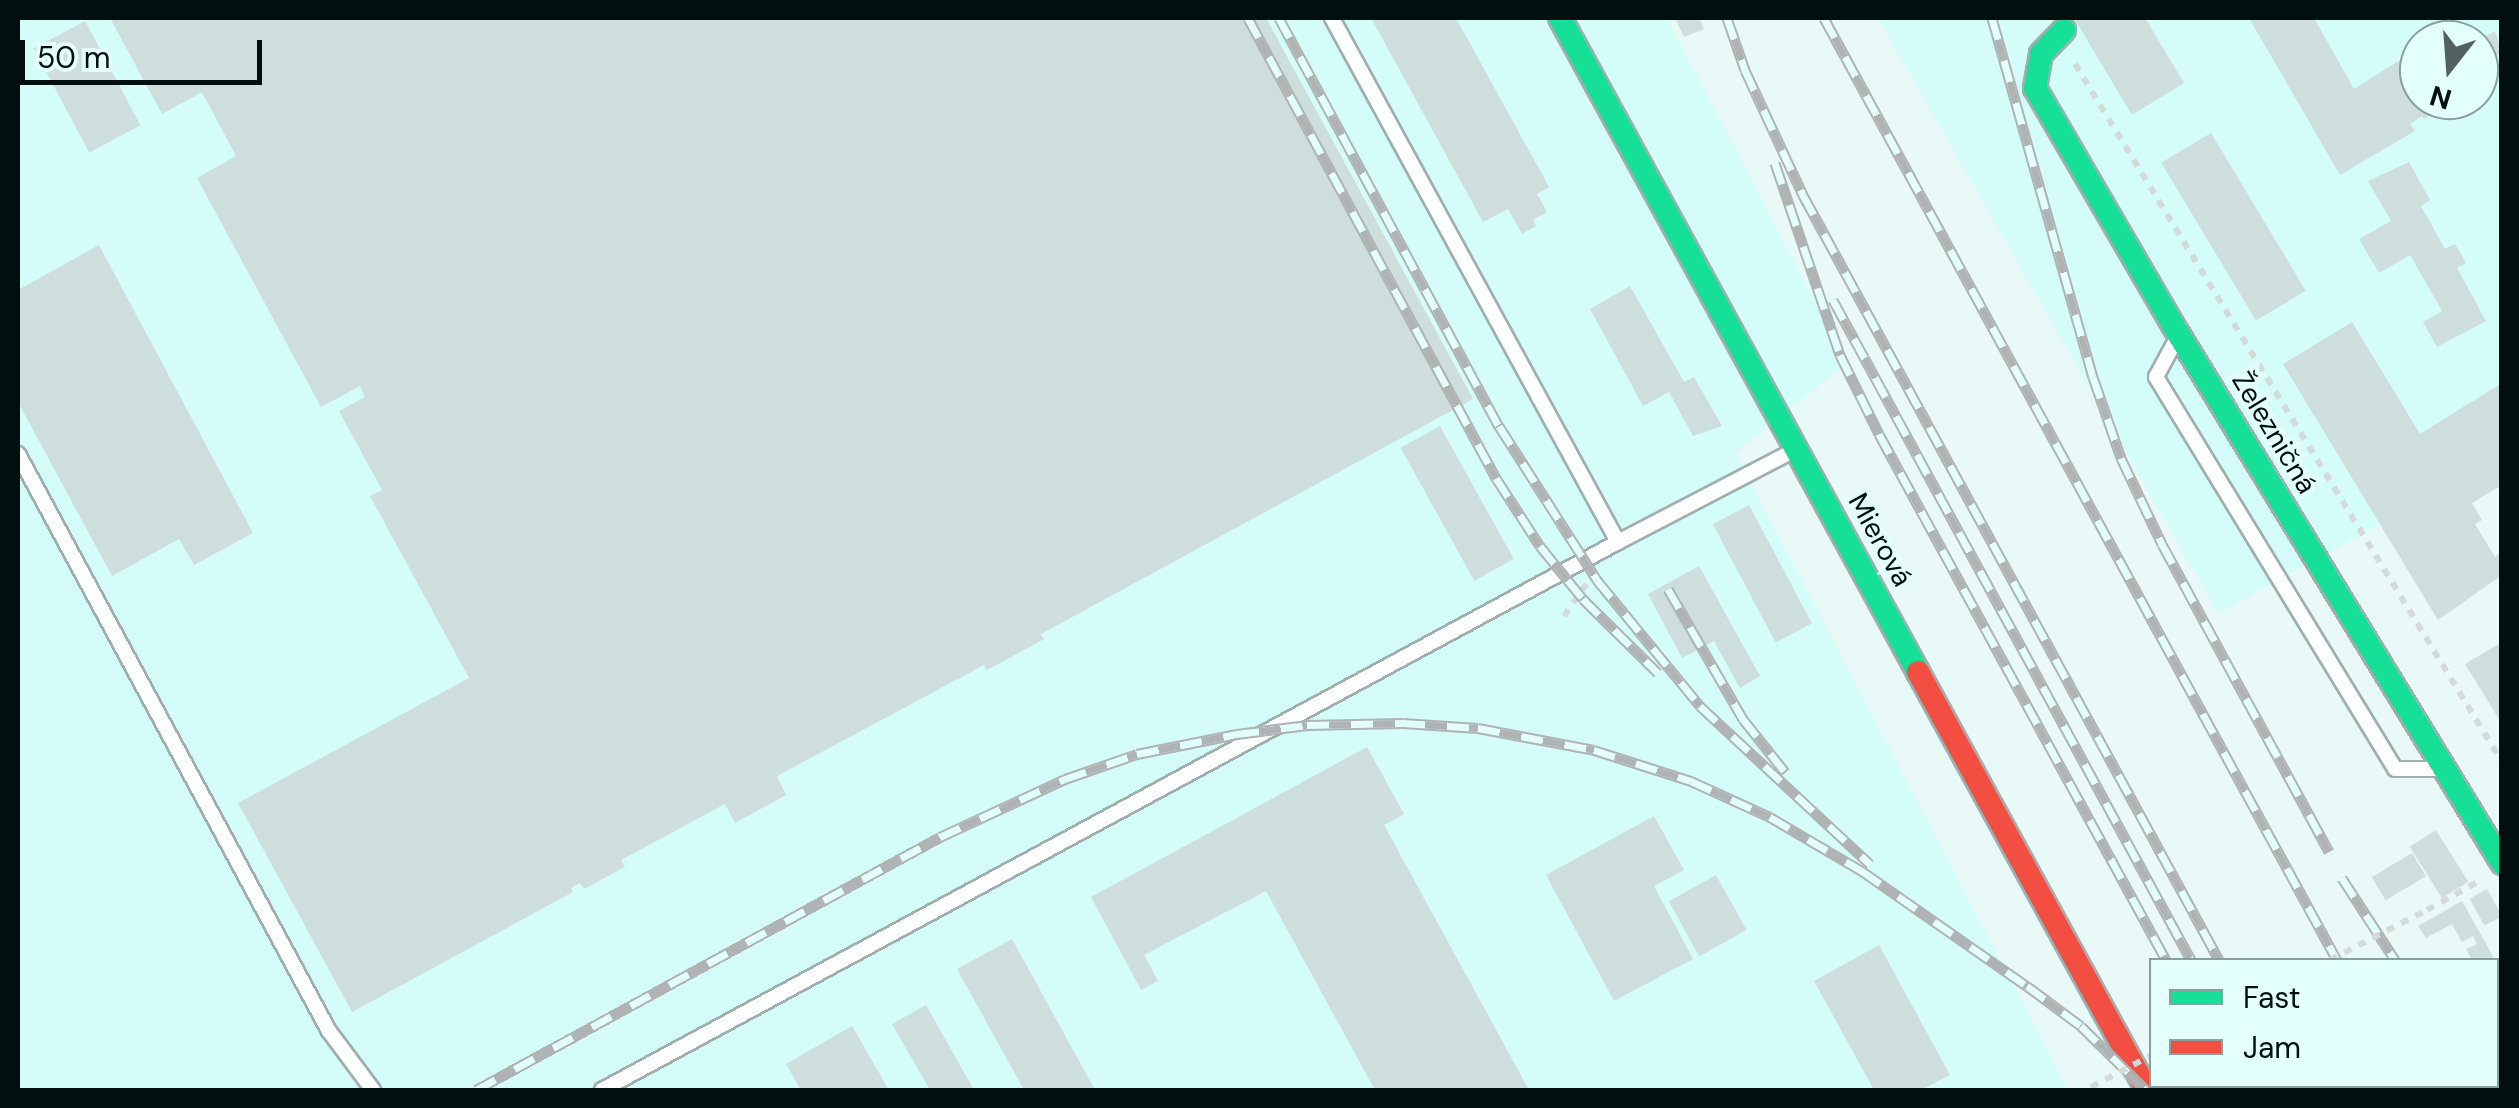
<!DOCTYPE html>
<html>
<head>
<meta charset="utf-8">
<style>
  body { margin:0 }
  #map { position:relative; width:2519px; height:1108px; overflow:hidden; background:#e8f9f7; font-family:"DM Sans",sans-serif }
  div>[style] { position:absolute }
  [style*='--x'] { left:calc(var(--x)*1px); top:calc(var(--y)*1px); width:calc(var(--w)*1px); rotate:calc(var(--a)*1deg) }
  .built>* { inset:0; background:#d4fcf8 }
  .building>* { inset:0; background:#cededc; transform-origin:0 0 }
  .path>* { height:6px; margin-top:-3px; transform-origin:0; background:repeating-linear-gradient(90deg,#d4dad8 0 8px,transparent 0 16px) }
  .roads { filter:drop-shadow(2px 0 #9fafad) drop-shadow(-2px 0 #9fafad) drop-shadow(0 2px #9fafad) drop-shadow(0 -2px #9fafad) }
  .lane>* { height:14px; margin:-7px; padding:0 7px; transform-origin:7px; border-radius:7px; background:#fcfefe }
  .fast>* { height:22px; margin:-11px; padding:0 11px; transform-origin:11px; border-radius:11px; background:#16e098 }
  .jam>* { height:22px; margin:-11px; padding:0 11px; transform-origin:11px; border-radius:11px; background:#f24e42 }
  .rail>* { height:11px; margin-top:-5.5px; transform-origin:0; background:repeating-linear-gradient(90deg,#e2fffc 0 22px,#afb3b3 0 44px); box-sizing:border-box; border-block:2px solid #afb3b3 }
  .path-bridge>* { height:6px; margin-top:-3px; transform-origin:0; background:repeating-linear-gradient(90deg,#d4dad8 0 8px,transparent 0 16px) }
  span { translate:-50% -50%; white-space:nowrap; text-align:center; line-height:1.15; -webkit-text-stroke:9px #e2fffc; paint-order:stroke }
  .street-label { font-size:28px; color:#010f0e }
  .frame { position:absolute; inset:0; border:20px solid #010f0e; pointer-events:none }
  .legend { position:absolute; left:2149px; top:958px; width:350px; height:130px; box-sizing:border-box; background:#e2fffc; border:2px solid #889f9d; margin:0; padding:12px 18px; list-style:none; font-size:30px; color:#010f0e }
  .legend li { display:flex; align-items:center; gap:20px; height:50px }
  .legend b { width:50px; border:2px solid #889f9d }
  .north { position:absolute; left:2399px; top:20px; width:100px; height:100px; box-sizing:border-box; background:#e2fffc; border:2px solid #889f9d; border-radius:50%; rotate:197deg; font-size:28px; font-weight:700; line-height:40px; text-align:center; color:#010f0e }
  .north::after { content:''; display:block; margin:auto; width:35px; height:45px; background:#526160; clip-path:polygon(50% 0,100% 100%,50% 72%,0 100%) }
  .scale { position:absolute; left:20px; top:40px; width:242px; height:45px; box-sizing:border-box; border:5px solid #010f0e; border-top:0; padding-left:12px; font-size:30px; line-height:35px; white-space:nowrap; color:#010f0e; -webkit-text-stroke:8px #e2fffc; paint-order:stroke }
</style>
</head>
<body>
<div id="map">
  <div class="built">
    <div style="clip-path:polygon(18px 18px,1667px 18px,1847px 363px,1735px 453px,2068px 1090px,18px 1090px)"></div>
    <div style="clip-path:polygon(evenodd,1878px 18px,2501px 18px,2501px 458px,2218px 613px,1878px 18px,2419px 40px,2479px 40px,2479px 100px,2419px 100px,2419px 40px)"></div>
  </div>
  <div class="building">
    <div style="clip-path:polygon(110px 18px,1266px 18px,1473px 399px,1041px 634px,1044px 639px,987px 670px,984px 665px,777px 776px,786px 795px,735px 823px,725px 804px,621px 860px,625px 867px,584px 889px,580px 883px,571px 888px,573px 892px,352px 1012px,238px 803px,469px 678px,370px 496px,382px 490px,339px 411px,365px 397px,360px 386px,321px 407px,197px 178px,236px 156px,202px 92px,162px 114px)"></div>
    <div style="clip-path:polygon(1371px 18px,1456px 18px,1549px 187px,1537px 194px,1547px 212px,1533px 220px,1536px 226px,1522px 234px,1508px 209px,1483px 222px)"></div>
    <div style="clip-path:polygon(1675px 18px,1699px 18px,1704px 29px,1684px 37px)"></div>
    <div style="clip-path:polygon(2074px 18px,2145px 18px,2184px 83px,2132px 115px)"></div>
    <div style="clip-path:polygon(2249px 18px,2314px 18px,2354px 89px,2419px 48px,2419px 100px,2455px 100px,2424px 119px,2422px 116px,2410px 124px,2415px 131px,2340px 175px)"></div>
    <div style="left:85px;top:21px;width:118px;height:58px;rotate:62deg"></div>
    <div style="clip-path:polygon(2456px 25px,2465px 40px,2432px 40px)"></div>
    <div style="clip-path:polygon(2495px 31px,2502px 53px,2490px 59px,2479px 40px)"></div>
    <div style="left:2211px;top:133px;width:184px;height:58px;rotate:59deg"></div>
    <div style="clip-path:polygon(2409px 162px,2430px 200px,2421px 206px,2445px 249px,2455px 244px,2466px 263px,2457px 268px,2486px 321px,2437px 347px,2423px 322px,2442px 311px,2410px 255px,2379px 273px,2359px 239px,2391px 221px,2368px 181px)"></div>
    <div style="clip-path:polygon(99px 245px,253px 533px,194px 565px,179px 539px,112px 576px,18px 402px,18px 290px)"></div>
    <div style="clip-path:polygon(1630px 286px,1684px 382px,1694px 377px,1722px 426px,1693px 436px,1669px 392px,1643px 406px,1590px 309px)"></div>
    <div style="clip-path:polygon(2352px 322px,2420px 434px,2502px 383px,2502px 485px,2472px 503px,2482px 520px,2475px 524px,2495px 557px,2502px 552px,2502px 575px,2438px 620px,2283px 364px)"></div>
    <div style="left:1440px;top:426px;width:152px;height:45px;rotate:61deg"></div>
    <div style="left:1749px;top:505px;width:134px;height:41px;rotate:62deg"></div>
    <div style="clip-path:polygon(1699px 566px,1760px 676px,1740px 688px,1714px 641px,1682px 658px,1648px 594px)"></div>
    <div style="clip-path:polygon(2502px 642px,2502px 724px,2465px 664px)"></div>
    <div style="clip-path:polygon(1367px 747px,1404px 814px,1384px 825px,1529px 1090px,1375px 1090px,1266px 891px,1144px 955px,1158px 981px,1141px 990px,1091px 897px)"></div>
    <div style="clip-path:polygon(1654px 816px,1684px 870px,1654px 886px,1693px 959px,1614px 1001px,1546px 875px)"></div>
    <div style="left:2436px;top:830px;width:61px;height:31px;rotate:58deg"></div>
    <div style="left:2412px;top:853px;width:27px;height:47px;rotate:59deg"></div>
    <div style="left:1716px;top:875px;width:63px;height:54px;rotate:61deg"></div>
    <div style="left:2487px;top:889px;width:31px;height:20px;rotate:61deg"></div>
    <div style="clip-path:polygon(2462px 901px,2495px 960px,2472px 960px,2466px 949px,2477px 944px,2473px 936px,2462px 942px,2452px 924px,2426px 938px,2418px 926px)"></div>
    <div style="clip-path:polygon(1012px 939px,1095px 1090px,1024px 1090px,957px 969px)"></div>
    <div style="clip-path:polygon(1879px 945px,1950px 1075px,1921px 1090px,1874px 1090px,1814px 981px)"></div>
    <div style="clip-path:polygon(926px 1005px,974px 1090px,930px 1090px,892px 1024px)"></div>
    <div style="clip-path:polygon(852px 1026px,889px 1090px,801px 1090px,786px 1064px)"></div>
  </div>
  <div class="path">
    <div style="--x:2075;--y:64;--w:818;--a:58.54"></div>
    <div style="--x:1564;--y:616;--w:39;--a:-55"></div>
    <div style="--x:2427;--y:910;--w:60;--a:-29.1"></div>
    <div style="--x:2091;--y:1087;--w:4;--a:56"></div>
  </div>
  <div class="roads">
    <div class="lane">
      <div style="--x:2176;--y:340;--w:42;--a:118.4"></div>
      <div style="--x:2156;--y:377;--w:459;--a:58.6"></div>
      <div style="--x:2395;--y:769;--w:42;--a:0"></div>
      <div style="--x:18;--y:454;--w:655;--a:61.68"></div>
      <div style="--x:329;--y:1031;--w:74;--a:53.3"></div>
      <div style="--x:1618;--y:542;--w:199;--a:-27.5"></div>
      <div style="--x:602;--y:1090;--w:1154;--a:-28.34"></div>
      <div style="--x:1618;--y:542;--w:597;--a:-118.63"></div>
    </div>
    <div class="fast">
      <div style="--x:1560;--y:18;--w:746;--a:61.3"></div>
      <div style="--x:2064;--y:30;--w:33;--a:134"></div>
      <div style="--x:2041;--y:54;--w:35;--a:100"></div>
      <div style="--x:2035;--y:88;--w:286;--a:59.8"></div>
      <div style="--x:2179;--y:335;--w:619;--a:58.54"></div>
    </div>
    <div class="jam">
      <div style="--x:1918;--y:672;--w:477;--a:61.3"></div>
    </div>
  </div>
  <div class="rail">
    <div style="--x:1248;--y:18;--w:523;--a:61.67"></div>
    <div style="--x:1496;--y:478;--w:81;--a:57.1"></div>
    <div style="--x:1540;--y:546;--w:68;--a:50.9"></div>
    <div style="--x:1583;--y:599;--w:105;--a:44.6"></div>
    <div style="--x:1279;--y:18;--w:464;--a:61.7"></div>
    <div style="--x:1499;--y:426;--w:183;--a:57.5"></div>
    <div style="--x:1597;--y:580;--w:163;--a:50.7"></div>
    <div style="--x:1700;--y:706;--w:232;--a:42.9"></div>
    <div style="--x:1727;--y:18;--w:55;--a:70.9"></div>
    <div style="--x:1745;--y:70;--w:138;--a:65.1"></div>
    <div style="--x:1803;--y:195;--w:871;--a:61.46"></div>
    <div style="--x:1824;--y:18;--w:1073;--a:61.43"></div>
    <div style="--x:1992;--y:18;--w:373;--a:74.3"></div>
    <div style="--x:2093;--y:377;--w:86;--a:70.9"></div>
    <div style="--x:2121;--y:458;--w:95;--a:64.5"></div>
    <div style="--x:2162;--y:544;--w:350;--a:61.5"></div>
    <div style="--x:1775;--y:163;--w:203;--a:71.3"></div>
    <div style="--x:1840;--y:355;--w:88;--a:63.7"></div>
    <div style="--x:1879;--y:434;--w:599;--a:61.38"></div>
    <div style="--x:1833;--y:300;--w:751;--a:61.52"></div>
    <div style="--x:1668;--y:589;--w:150;--a:60"></div>
    <div style="--x:1743;--y:719;--w:68;--a:51.6"></div>
    <div style="--x:2342;--y:878;--w:98;--a:57.1"></div>
    <div style="--x:2232;--y:1086;--w:5;--a:53"></div>
    <div style="--x:2259;--y:1086;--w:5;--a:53"></div>
    <div style="--x:2287;--y:1086;--w:5;--a:53"></div>
    <div style="--x:2405;--y:1086;--w:4;--a:63"></div>
    <div style="--x:2495;--y:1086;--w:6;--a:39"></div>
    <div style="--x:476;--y:1090;--w:528;--a:-28.6"></div>
    <div style="--x:940;--y:837;--w:138;--a:-24.9"></div>
    <div style="--x:1065;--y:779;--w:76;--a:-19.1"></div>
    <div style="--x:1137;--y:754;--w:102;--a:-11.3"></div>
    <div style="--x:1237;--y:734;--w:71;--a:-7.3"></div>
    <div style="--x:1307;--y:725;--w:96;--a:-1.2"></div>
    <div style="--x:1403;--y:723;--w:75;--a:3.8"></div>
    <div style="--x:1478;--y:728;--w:118;--a:10.7"></div>
    <div style="--x:1594;--y:750;--w:102;--a:17.7"></div>
    <div style="--x:1691;--y:781;--w:87;--a:24.5"></div>
    <div style="--x:1770;--y:817;--w:107;--a:30.4"></div>
    <div style="--x:1862;--y:871;--w:201;--a:34.9"></div>
    <div style="--x:2027;--y:986;--w:67;--a:36.5"></div>
    <div style="--x:2081;--y:1026;--w:91;--a:44.6"></div>
  </div>
  <div class="path-bridge">
    <div style="--x:2330;--y:960;--w:109;--a:-27.3"></div>
    <div style="--x:2091;--y:1087;--w:69;--a:-27.7"></div>
  </div>
  <div class="street-label">
    <span style="left:2274px;top:433px;rotate:59deg">Železničná</span>
    <span style="left:1880px;top:540px;rotate:61deg">Mierová</span>
  </div>
  <div class="frame"></div>
  <ul class="legend">
  <li><b style="height:12px;background:#16e098"></b>Fast</li>
  <li><b style="height:12px;background:#f24e42"></b>Jam</li>
  </ul>
  <div class="north">N</div>
  <div class="scale">50 m</div>
</div>
</body>
</html>
